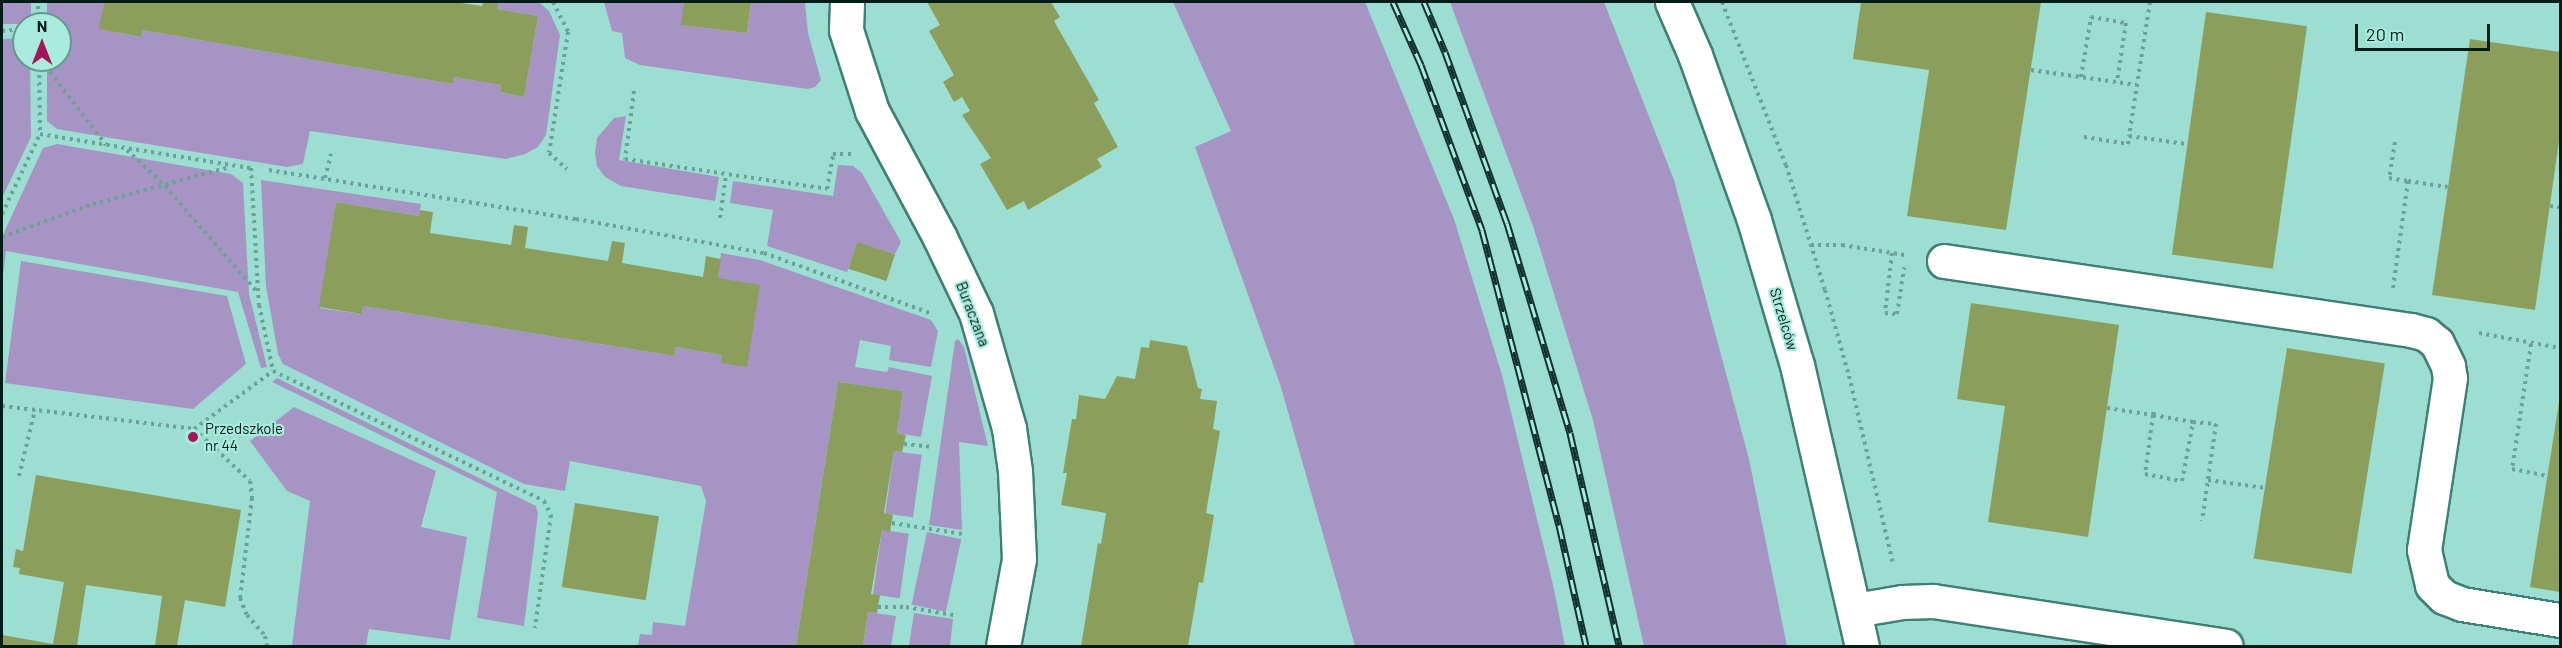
<!DOCTYPE html>
<html>
<head>
<meta charset="utf-8">
<style>
  body { margin:0 }
  #map { position:relative; width:2562px; height:648px; overflow:hidden; background:#9cded1; font-family:Barlow,sans-serif }
  div>[style] { position:absolute }
  [style*='--x'] { left:calc(var(--x)*1px); top:calc(var(--y)*1px); width:calc(var(--w)*1px); rotate:calc(var(--a)*1deg) }
  .green>* { inset:0; background:#a695c4; transform-origin:0 0 }
  .building>* { inset:0; background:#8c9e5b; transform-origin:0 0 }
  .path>* { height:4px; margin-top:-2px; transform-origin:0; background:repeating-linear-gradient(90deg,#6ca197 0 3px,transparent 0 7.5px) }
  .roads { filter:drop-shadow(2px 0 #3f7f74) drop-shadow(-2px 0 #3f7f74) drop-shadow(0 2px #3f7f74) drop-shadow(0 -2px #3f7f74) }
  .minor>* { height:33px; margin:-16.5px; padding:0 16.5px; transform-origin:16.5px; border-radius:16.5px; background:#fff }
  .rail>* { height:7px; margin-top:-3.5px; transform-origin:0; background:repeating-linear-gradient(90deg,#a9ecde 0 14px,#12312c 0 28px); box-sizing:border-box; border-block:2px solid #12312c }
  .dots>* { width:16px; height:16px; translate:-50% -50%; box-sizing:border-box; border:3px solid #a9ecde; border-radius:50% }
  span { translate:-50% -50%; white-space:nowrap; text-align:center; line-height:1.15; -webkit-text-stroke:4.5px #a9ecde; paint-order:stroke }
  .street-label { font-size:15px; color:#011b17 }
  .poi-label { font-size:15px; color:#011b17 }
  .left { translate:0 -50%; text-align:left }
  .frame { position:absolute; inset:0; border:3px solid #011b17; pointer-events:none }
  .north { position:absolute; left:12px; top:12px; width:60px; height:60px; box-sizing:border-box; background:#a9ecde; border:2px solid #66988e; border-radius:50%; rotate:0deg; font-size:16px; font-weight:700; line-height:24px; text-align:center; color:#011b17 }
  .north::after { content:''; display:block; margin:auto; width:21px; height:27px; background:#a51657; clip-path:polygon(50% 0,100% 100%,50% 72%,0 100%) }
  .scale { position:absolute; left:2355px; top:24px; width:135px; height:27px; box-sizing:border-box; border:3px solid #011b17; border-top:0; padding-left:8px; font-size:18px; line-height:21px; white-space:nowrap; color:#011b17; -webkit-text-stroke:4px #a9ecde; paint-order:stroke }
</style>
</head>
<body>
<div id="map">
  <div class="green">
    <div style="left:2px;top:2px;width:29px;height:22px"></div>
    <div style="clip-path:polygon(47px 2px,104px 2px,100px 29px,140px 37px,142px 30px,453px 84px,454px 77px,501px 85px,500px 92px,524px 97px,538px 16px,497px 9px,499px 2px,539px 2px,549px 11px,560px 35px,546px 135px,538px 147px,525px 154px,506px 159px,310px 131px,303px 164px,287px 167px,57px 129px,47px 121px,47px 60px,60px 60px,60px 24px,47px 24px)"></div>
    <div style="clip-path:polygon(604px 2px,684px 2px,682px 25px,747px 33px,751px 2px,805px 2px,808px 33px,821px 80px,815px 87px,807px 89px,640px 65px,625px 58px,622px 33px,612px 31px)"></div>
    <div style="clip-path:polygon(1173px 2px,1365px 2px,1454px 219px,1502px 375px,1554px 589px,1565px 646px,1355px 646px,1280px 384px,1195px 147px,1231px 131px)"></div>
    <div style="clip-path:polygon(1450px 2px,1604px 2px,1674px 180px,1749px 459px,1787px 646px,1644px 646px,1593px 420px,1533px 226px)"></div>
    <div style="clip-path:polygon(24px 38px,24px 60px,30px 60px,31px 137px,2px 198px,2px 39px)"></div>
    <div style="clip-path:polygon(626px 116px,619px 160px,719px 177px,715px 201px,621px 186px,605px 177px,597px 166px,595px 153px,597px 138px,614px 118px)"></div>
    <div style="clip-path:polygon(57px 144px,231px 174px,243px 183px,249px 294px,267px 367px,261px 368px,238px 292px,6px 251px,2px 283px,2px 239px,6px 228px,43px 148px)"></div>
    <div style="clip-path:polygon(838px 165px,853px 166px,862px 173px,901px 242px,895px 254px,857px 243px,847px 272px,767px 246px,773px 210px,730px 203px,733px 181px,833px 196px)"></div>
    <div style="clip-path:polygon(261px 180px,421px 204px,419px 216px,336px 202px,320px 308px,362px 314px,363px 306px,675px 356px,676px 347px,722px 355px,746px 366px,718px 278px,721px 253px,760px 260px,931px 320px,938px 331px,931px 367px,889px 360px,891px 346px,860px 340px,855px 367px,887px 372px,889px 367px,932px 376px,921px 437px,897px 433px,903px 391px,838px 382px,796px 646px,638px 646px,640px 634px,652px 635px,653px 622px,685px 626px,706px 501px,701px 486px,570px 461px,565px 491px,524px 484px,283px 364px,278px 354px,266px 286px)"></div>
    <div style="clip-path:polygon(21px 261px,227px 296px,246px 364px,193px 409px,5px 383px)"></div>
    <div style="clip-path:polygon(958px 339px,964px 347px,988px 446px,959px 442px,962px 530px,929px 525px,955px 341px)"></div>
    <div style="clip-path:polygon(277px 378px,536px 506px,538px 514px,524px 626px,477px 618px,497px 492px,272px 382px)"></div>
    <div style="clip-path:polygon(294px 407px,436px 471px,421px 527px,467px 537px,450px 640px,369px 629px,366px 646px,292px 646px,310px 501px,287px 491px,250px 441px)"></div>
    <div style="left:894px;top:451px;width:28px;height:63px;rotate:8deg"></div>
    <div style="left:882px;top:530px;width:27px;height:65px;rotate:8deg"></div>
    <div style="left:927px;top:532px;width:35px;height:74px;rotate:12deg"></div>
    <div style="clip-path:polygon(868px 612px,896px 616px,891px 646px,863px 646px)"></div>
    <div style="clip-path:polygon(914px 613px,953px 619px,950px 646px,909px 646px)"></div>
  </div>
  <div class="building">
    <div style="clip-path:polygon(104px 2px,454px 2px,482px 6px,483px 2px,499px 2px,497px 9px,538px 16px,524px 97px,500px 92px,501px 85px,454px 77px,453px 84px,142px 30px,141px 37px,99px 29px)"></div>
    <div style="clip-path:polygon(684px 2px,751px 2px,747px 33px,681px 25px)"></div>
    <div style="clip-path:polygon(927px 2px,1051px 2px,1060px 17px,1054px 21px,1099px 100px,1094px 103px,1118px 147px,1097px 159px,1102px 167px,1028px 210px,1024px 201px,1007px 210px,980px 164px,991px 158px,962px 115px,970px 111px,962px 97px,954px 102px,943px 82px,954px 75px,929px 31px,940px 25px)"></div>
    <div style="clip-path:polygon(1861px 2px,2041px 2px,2006px 230px,1907px 216px,1929px 70px,1853px 59px)"></div>
    <div style="left:2206px;top:12px;width:102px;height:245px;rotate:8deg"></div>
    <div style="clip-path:polygon(2470px 39px,2560px 52px,2560px 134px,2535px 310px,2432px 295px)"></div>
    <div style="clip-path:polygon(336px 202px,419px 216px,420px 210px,433px 212px,430px 233px,511px 245px,514px 225px,528px 227px,525px 248px,608px 261px,612px 241px,619px 242px,625px 243px,622px 263px,703px 277px,706px 256px,721px 259px,718px 278px,760px 285px,747px 367px,721px 363px,722px 355px,676px 347px,675px 356px,363px 306px,362px 314px,319px 307px)"></div>
    <div style="left:857px;top:242px;width:40px;height:28px;rotate:18deg"></div>
    <div style="clip-path:polygon(1971px 303px,2119px 325px,2088px 537px,1988px 522px,2005px 406px,1957px 399px)"></div>
    <div style="clip-path:polygon(1150px 340px,1187px 346px,1198px 388px,1202px 389px,1200px 399px,1217px 401px,1213px 429px,1220px 431px,1206px 513px,1214px 515px,1203px 583px,1199px 582px,1188px 646px,1081px 646px,1098px 543px,1101px 544px,1106px 513px,1061px 505px,1067px 473px,1063px 473px,1072px 419px,1076px 419px,1079px 395px,1105px 399px,1117px 376px,1135px 379px,1141px 347px,1149px 348px)"></div>
    <div style="left:2287px;top:348px;width:99px;height:213px;rotate:9deg"></div>
    <div style="clip-path:polygon(838px 382px,903px 391px,897px 433px,906px 435px,902px 452px,894px 451px,884px 513px,893px 515px,890px 532px,882px 530px,871px 594px,880px 595px,877px 613px,868px 612px,863px 646px,796px 646px)"></div>
    <div style="clip-path:polygon(2559px 402px,2560px 402px,2560px 592px,2530px 587px)"></div>
    <div style="clip-path:polygon(36px 475px,241px 510px,225px 607px,185px 600px,177px 646px,155px 646px,162px 596px,86px 585px,77px 646px,2px 646px,2px 635px,53px 644px,64px 582px,19px 574px,20px 568px,13px 567px,16px 549px,23px 551px)"></div>
    <div style="left:575px;top:503px;width:85px;height:85px;rotate:9deg"></div>
  </div>
  <div class="path">
    <div style="--x:553;--y:2;--w:34;--a:63"></div>
    <div style="--x:568;--y:32;--w:122;--a:98.9"></div>
    <div style="--x:549;--y:153;--w:24;--a:42"></div>
    <div style="--x:1722;--y:2;--w:175;--a:68.6"></div>
    <div style="--x:1786;--y:165;--w:131;--a:72.7"></div>
    <div style="--x:1825;--y:290;--w:89;--a:74.4"></div>
    <div style="--x:1849;--y:376;--w:192;--a:76.8"></div>
    <div style="--x:2150;--y:2;--w:136;--a:98.9"></div>
    <div style="--x:2129;--y:136;--w:58;--a:8"></div>
    <div style="--x:38;--y:24;--w:22;--a:-90"></div>
    <div style="--x:2;--y:31;--w:22;--a:-5"></div>
    <div style="--x:39;--y:60;--w:74;--a:89.2"></div>
    <div style="--x:40;--y:134;--w:214;--a:9.2"></div>
    <div style="--x:251;--y:168;--w:137;--a:86.7"></div>
    <div style="--x:259;--y:305;--w:67;--a:78"></div>
    <div style="--x:273;--y:371;--w:301;--a:25.6"></div>
    <div style="--x:544;--y:501;--w:16;--a:63"></div>
    <div style="--x:551;--y:515;--w:114;--a:98.1"></div>
    <div style="--x:41;--y:60;--w:107;--a:52.6"></div>
    <div style="--x:2031;--y:70;--w:107;--a:8.1"></div>
    <div style="--x:2081;--y:77;--w:61;--a:-80.5"></div>
    <div style="--x:2091;--y:17;--w:36;--a:10"></div>
    <div style="--x:2126;--y:23;--w:60;--a:98.7"></div>
    <div style="--x:634;--y:91;--w:69;--a:97.5"></div>
    <div style="--x:625;--y:159;--w:204;--a:8.4"></div>
    <div style="--x:827;--y:189;--w:36;--a:-80"></div>
    <div style="--x:833;--y:154;--w:18;--a:0"></div>
    <div style="--x:2084;--y:137;--w:45;--a:9"></div>
    <div style="--x:2128;--y:144;--w:8;--a:-83"></div>
    <div style="--x:2395;--y:142;--w:36;--a:99"></div>
    <div style="--x:2389;--y:178;--w:19;--a:9"></div>
    <div style="--x:127;--y:150;--w:52;--a:43.5"></div>
    <div style="--x:165;--y:186;--w:142;--a:49"></div>
    <div style="--x:269;--y:170;--w:311;--a:9.1"></div>
    <div style="--x:576;--y:219;--w:191;--a:10.3"></div>
    <div style="--x:764;--y:253;--w:177;--a:19.9"></div>
    <div style="--x:325;--y:178;--w:25;--a:-76"></div>
    <div style="--x:2550;--y:206;--w:10;--a:6"></div>
    <div style="--x:2;--y:214;--w:89;--a:-64.6"></div>
    <div style="--x:720;--y:218;--w:44;--a:-82.2"></div>
    <div style="--x:2;--y:237;--w:97;--a:-19.9"></div>
    <div style="--x:93;--y:204;--w:142;--a:-15.1"></div>
    <div style="--x:1811;--y:245;--w:31;--a:0"></div>
    <div style="--x:1842;--y:245;--w:64;--a:9"></div>
    <div style="--x:1892;--y:253;--w:60;--a:96.7"></div>
    <div style="--x:1885;--y:313;--w:12;--a:5"></div>
    <div style="--x:1897;--y:314;--w:47;--a:-81.3"></div>
    <div style="--x:2393;--y:288;--w:108;--a:-82"></div>
    <div style="--x:2408;--y:181;--w:40;--a:8.5"></div>
    <div style="--x:2479;--y:333;--w:82;--a:10.5"></div>
    <div style="--x:2531;--y:344;--w:126;--a:98.6"></div>
    <div style="--x:2512;--y:469;--w:37;--a:11"></div>
    <div style="--x:2;--y:406;--w:193;--a:6.8"></div>
    <div style="--x:194;--y:429;--w:98;--a:-36.3"></div>
    <div style="--x:2107;--y:408;--w:47;--a:8.7"></div>
    <div style="--x:2153;--y:415;--w:5;--a:-79"></div>
    <div style="--x:2193;--y:422;--w:41;--a:-170.1"></div>
    <div style="--x:2153;--y:415;--w:60;--a:97.7"></div>
    <div style="--x:2145;--y:474;--w:38;--a:11"></div>
    <div style="--x:2182;--y:481;--w:60;--a:-79.4"></div>
    <div style="--x:2193;--y:422;--w:23;--a:5"></div>
    <div style="--x:2216;--y:424;--w:98;--a:98.2"></div>
    <div style="--x:194;--y:429;--w:76;--a:42.9"></div>
    <div style="--x:250;--y:481;--w:17;--a:83"></div>
    <div style="--x:252;--y:498;--w:101;--a:96.8"></div>
    <div style="--x:240;--y:598;--w:18;--a:68"></div>
    <div style="--x:247;--y:615;--w:28;--a:49"></div>
    <div style="--x:265;--y:636;--w:10;--a:79"></div>
    <div style="--x:904;--y:444;--w:27;--a:6"></div>
    <div style="--x:19;--y:476;--w:68;--a:-76.4"></div>
    <div style="--x:2208;--y:480;--w:59;--a:7.9"></div>
    <div style="--x:892;--y:523;--w:71;--a:8.9"></div>
    <div style="--x:878;--y:607;--w:28;--a:0"></div>
    <div style="--x:906;--y:607;--w:48;--a:9.7"></div>
  </div>
  <div class="roads">
    <div class="minor">
      <div style="--x:847;--y:2;--w:28;--a:92"></div>
      <div style="--x:846;--y:30;--w:85;--a:72.2"></div>
      <div style="--x:872;--y:111;--w:144;--a:61.8"></div>
      <div style="--x:940;--y:238;--w:83;--a:64.4"></div>
      <div style="--x:976;--y:313;--w:120;--a:74"></div>
      <div style="--x:1009;--y:428;--w:43;--a:82.1"></div>
      <div style="--x:1015;--y:471;--w:88;--a:87.4"></div>
      <div style="--x:1019;--y:559;--w:88;--a:100.4"></div>
      <div style="--x:1672;--y:2;--w:58;--a:66.5"></div>
      <div style="--x:1695;--y:55;--w:175;--a:70.3"></div>
      <div style="--x:1754;--y:220;--w:151;--a:73.5"></div>
      <div style="--x:1797;--y:365;--w:288;--a:77"></div>
      <div style="--x:1944;--y:261;--w:472;--a:8.4"></div>
      <div style="--x:2411;--y:330;--w:16;--a:15"></div>
      <div style="--x:2426;--y:334;--w:14;--a:39"></div>
      <div style="--x:2437;--y:343;--w:25;--a:64"></div>
      <div style="--x:2448;--y:366;--w:12;--a:81"></div>
      <div style="--x:2450;--y:378;--w:174;--a:98.6"></div>
      <div style="--x:2424;--y:550;--w:36;--a:77"></div>
      <div style="--x:2432;--y:585;--w:17;--a:45"></div>
      <div style="--x:2444;--y:597;--w:19;--a:21"></div>
      <div style="--x:2462;--y:604;--w:99;--a:9.3"></div>
      <div style="--x:1855;--y:610;--w:48;--a:-9.7"></div>
      <div style="--x:1902;--y:602;--w:31;--a:-2"></div>
      <div style="--x:1933;--y:601;--w:296;--a:8.7"></div>
    </div>
  </div>
  <div class="rail">
    <div style="--x:1393;--y:2;--w:69;--a:66"></div>
    <div style="--x:1421;--y:65;--w:176;--a:69.7"></div>
    <div style="--x:1482;--y:230;--w:305;--a:75.4"></div>
    <div style="--x:1559;--y:525;--w:124;--a:77.4"></div>
    <div style="--x:1424;--y:2;--w:54;--a:67.2"></div>
    <div style="--x:1445;--y:52;--w:182;--a:70.1"></div>
    <div style="--x:1507;--y:223;--w:219;--a:73.3"></div>
    <div style="--x:1570;--y:433;--w:219;--a:77"></div>
  </div>
  <div class="dots">
    <div style="left:193px;top:437px;background:#a51657"></div>
  </div>
  <div class="street-label">
    <span style="left:973px;top:314px;rotate:69deg">Buraczana</span>
    <span style="left:1784px;top:319px;rotate:73deg">Strzelców</span>
  </div>
  <div class="poi-label">
    <span class="left" style="left:205px;top:437px">Przedszkole<br>nr 44</span>
  </div>
  <div class="frame"></div>
  <div class="north">N</div>
  <div class="scale">20 m</div>
</div>
</body>
</html>
